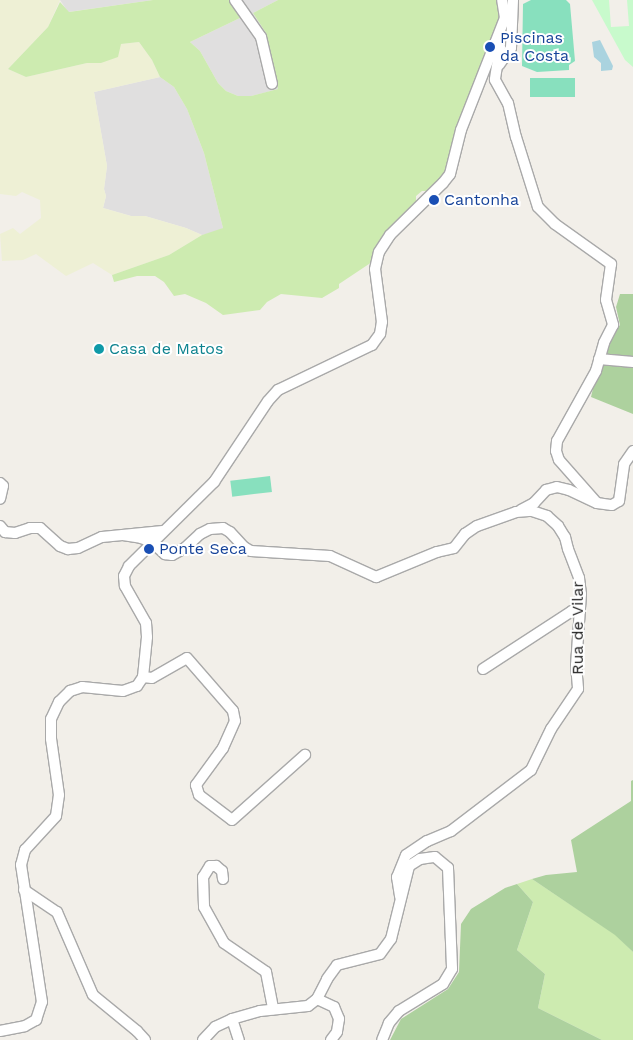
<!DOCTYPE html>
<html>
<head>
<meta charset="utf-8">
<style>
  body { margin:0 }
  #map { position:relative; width:633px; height:1040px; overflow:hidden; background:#f2efe9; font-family:"Work Sans",sans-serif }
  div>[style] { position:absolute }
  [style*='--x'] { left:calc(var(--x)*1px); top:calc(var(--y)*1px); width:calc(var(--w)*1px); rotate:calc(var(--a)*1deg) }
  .residential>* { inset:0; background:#e0dfdf }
  .farmland>* { inset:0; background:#eef0d5 }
  .grass>* { inset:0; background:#cdebb0 }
  .forest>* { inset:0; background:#add19e }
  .park>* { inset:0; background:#c8facc }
  .pitch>* { inset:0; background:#88e0be; transform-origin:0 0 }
  .water>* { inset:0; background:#aad3df }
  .roads { filter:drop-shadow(1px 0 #a9a9a9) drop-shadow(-1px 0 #a9a9a9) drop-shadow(0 1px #a9a9a9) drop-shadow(0 -1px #a9a9a9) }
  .minor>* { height:10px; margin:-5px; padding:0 5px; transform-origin:5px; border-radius:5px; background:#fff }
  .dots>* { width:14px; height:14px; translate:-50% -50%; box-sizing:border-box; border:2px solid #fff; border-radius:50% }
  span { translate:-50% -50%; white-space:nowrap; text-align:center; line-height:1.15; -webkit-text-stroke:4px #fff; paint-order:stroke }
  .transit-label { font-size:16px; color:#164399 }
  .left { translate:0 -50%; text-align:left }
  .culture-label { font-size:16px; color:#0d838f }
  .street-label { font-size:16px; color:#222 }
</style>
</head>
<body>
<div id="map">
  <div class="residential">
    <div style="clip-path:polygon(60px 0,153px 0,68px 12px)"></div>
    <div style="clip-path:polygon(231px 0,278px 0,253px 13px,266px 33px,279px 89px,251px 96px,238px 96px,226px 91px,218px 83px,200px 51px,190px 42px,242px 17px)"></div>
    <div style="clip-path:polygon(160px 77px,174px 87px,187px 109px,204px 153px,223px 228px,219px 231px,202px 235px,186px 228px,145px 216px,131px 216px,103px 208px,106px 196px,104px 189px,107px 166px,94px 92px)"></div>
  </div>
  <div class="farmland">
    <div style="clip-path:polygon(0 0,60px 0,48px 27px,8px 69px,26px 77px,87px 63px,101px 63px,121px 44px,139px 42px,152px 60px,160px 77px,94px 92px,107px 166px,104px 189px,106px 196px,103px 208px,131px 216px,145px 216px,186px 228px,202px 235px,169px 255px,112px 275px,93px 263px,66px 276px,36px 254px,23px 260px,2px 261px,0 234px,13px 228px,20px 234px,41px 218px,40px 200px,22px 192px,16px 196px,0 194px)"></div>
  </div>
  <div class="grass">
    <div style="clip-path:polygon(153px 0,231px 0,242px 17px,190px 42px,200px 51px,218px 83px,226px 91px,238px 96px,251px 96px,278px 89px,266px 33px,253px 13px,278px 0,498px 0,501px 12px,500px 25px,445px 174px,428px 191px,422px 191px,416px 196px,416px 203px,379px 242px,372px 262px,339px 284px,339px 288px,322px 298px,281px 294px,267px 302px,260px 310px,223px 315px,206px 303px,185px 294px,174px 296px,164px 282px,155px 276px,137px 276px,114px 282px,112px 275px,169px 255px,202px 235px,223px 228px,204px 153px,187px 109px,174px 87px,160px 77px,152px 60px,139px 42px,121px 44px,118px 57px,101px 63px,87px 63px,26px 77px,8px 69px,48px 27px,60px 2px,69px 12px)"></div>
    <div style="clip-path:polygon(532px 879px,616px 935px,633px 952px,633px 1040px,602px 1040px,538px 1008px,545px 974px,517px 950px,533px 902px,517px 884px)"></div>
  </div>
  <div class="forest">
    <div style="clip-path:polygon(620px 294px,633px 294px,633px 414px,591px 397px,603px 346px,620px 325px,616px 307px)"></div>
    <div style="clip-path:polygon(633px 780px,633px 952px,615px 935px,532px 879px,546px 875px,577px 872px,571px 840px,631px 801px,631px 781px)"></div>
    <div style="clip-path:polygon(517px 884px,533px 902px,517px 950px,545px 974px,538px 1008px,602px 1040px,390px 1040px,401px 1019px,448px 989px,459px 972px,461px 924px,471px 909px,505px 888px)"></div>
  </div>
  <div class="park">
    <div style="clip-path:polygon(592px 0,609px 0,611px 27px,629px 26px,627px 0,633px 0,633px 67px,625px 60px)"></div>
  </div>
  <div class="pitch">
    <div style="clip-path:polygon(531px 0,566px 0,570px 4px,575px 61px,569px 65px,569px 70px,537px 72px,522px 66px,523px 4px)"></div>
    <div style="left:575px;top:78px;width:19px;height:45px;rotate:90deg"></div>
    <div style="left:270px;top:476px;width:16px;height:40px;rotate:83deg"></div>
  </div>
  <div class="water">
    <div style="clip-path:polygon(600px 40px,613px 66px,612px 70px,601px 71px,601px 63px,594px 57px,592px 42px)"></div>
  </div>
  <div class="roads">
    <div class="minor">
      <div style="--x:235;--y:0;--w:45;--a:54.9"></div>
      <div style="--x:261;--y:37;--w:48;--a:76.8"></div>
      <div style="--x:496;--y:42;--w:6;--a:51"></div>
      <div style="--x:500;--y:47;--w:33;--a:99"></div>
      <div style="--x:495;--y:80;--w:26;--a:61"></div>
      <div style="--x:508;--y:103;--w:35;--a:77"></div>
      <div style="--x:516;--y:137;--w:73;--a:72.6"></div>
      <div style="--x:538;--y:207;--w:24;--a:45"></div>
      <div style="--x:555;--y:224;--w:69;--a:35.5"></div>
      <div style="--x:611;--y:264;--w:36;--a:98"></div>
      <div style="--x:606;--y:300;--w:26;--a:74"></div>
      <div style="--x:613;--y:325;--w:20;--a:117"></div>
      <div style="--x:604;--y:343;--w:29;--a:106"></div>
      <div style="--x:596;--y:371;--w:80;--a:119.1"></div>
      <div style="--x:557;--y:441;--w:10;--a:96"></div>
      <div style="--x:556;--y:451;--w:9;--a:72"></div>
      <div style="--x:559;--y:460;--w:57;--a:48.5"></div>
      <div style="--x:499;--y:65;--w:21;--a:-55"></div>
      <div style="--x:511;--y:48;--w:48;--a:-87.6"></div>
      <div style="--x:599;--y:359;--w:34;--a:5"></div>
      <div style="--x:0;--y:483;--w:4;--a:45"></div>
      <div style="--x:3;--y:486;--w:13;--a:103"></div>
      <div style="--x:521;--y:510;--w:15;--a:-28"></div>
      <div style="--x:534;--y:503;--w:18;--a:-47"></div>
      <div style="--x:546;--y:490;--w:11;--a:-15"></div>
      <div style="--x:557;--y:487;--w:12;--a:14"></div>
      <div style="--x:569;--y:490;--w:31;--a:25"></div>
      <div style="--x:597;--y:503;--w:15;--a:8"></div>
      <div style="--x:612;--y:505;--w:8;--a:-30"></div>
      <div style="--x:619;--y:501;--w:37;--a:-82"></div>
      <div style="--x:624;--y:464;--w:16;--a:-55"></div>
      <div style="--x:0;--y:526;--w:8;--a:50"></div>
      <div style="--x:5;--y:532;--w:10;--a:6"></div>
      <div style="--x:15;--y:533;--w:16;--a:-18"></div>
      <div style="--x:30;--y:528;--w:10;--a:0"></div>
      <div style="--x:40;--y:528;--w:27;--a:42"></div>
      <div style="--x:60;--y:546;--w:9;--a:21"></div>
      <div style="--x:68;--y:549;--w:10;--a:-6"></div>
      <div style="--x:78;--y:548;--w:26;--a:-25"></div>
      <div style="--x:102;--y:537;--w:61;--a:-5.6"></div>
      <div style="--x:123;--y:535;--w:18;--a:9"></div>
      <div style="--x:141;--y:538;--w:12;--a:20"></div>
      <div style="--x:152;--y:542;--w:18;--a:43"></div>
      <div style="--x:165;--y:554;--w:7;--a:8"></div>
      <div style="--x:172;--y:555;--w:15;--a:-28"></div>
      <div style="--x:185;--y:548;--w:21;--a:-43"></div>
      <div style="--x:200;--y:534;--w:11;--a:-27"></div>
      <div style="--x:210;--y:529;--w:13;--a:-4"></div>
      <div style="--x:223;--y:528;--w:8;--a:30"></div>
      <div style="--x:230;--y:532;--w:21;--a:47"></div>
      <div style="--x:244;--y:547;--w:8;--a:30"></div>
      <div style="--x:251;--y:551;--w:79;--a:3.6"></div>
      <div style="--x:330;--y:556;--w:51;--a:24.5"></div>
      <div style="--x:376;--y:577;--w:66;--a:-22.3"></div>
      <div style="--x:437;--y:552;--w:17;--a:-13"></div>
      <div style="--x:454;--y:548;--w:18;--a:-52"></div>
      <div style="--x:465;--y:534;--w:14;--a:-34"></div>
      <div style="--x:477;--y:526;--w:41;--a:-19.7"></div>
      <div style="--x:516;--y:512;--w:16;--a:-4"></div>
      <div style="--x:532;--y:511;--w:16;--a:18"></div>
      <div style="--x:547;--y:516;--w:15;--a:42"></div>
      <div style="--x:558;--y:526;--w:13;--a:58"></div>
      <div style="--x:565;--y:537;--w:12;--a:76"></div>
      <div style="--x:568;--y:549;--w:31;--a:69"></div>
      <div style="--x:579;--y:578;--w:16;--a:83"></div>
      <div style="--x:581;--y:594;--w:71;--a:94"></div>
      <div style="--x:576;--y:665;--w:24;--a:85"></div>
      <div style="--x:578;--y:689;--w:48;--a:124"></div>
      <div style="--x:551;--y:729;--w:46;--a:116"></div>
      <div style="--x:531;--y:770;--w:101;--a:142.7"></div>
      <div style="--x:451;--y:831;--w:26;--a:157"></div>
      <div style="--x:427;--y:841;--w:25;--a:146"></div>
      <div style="--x:406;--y:855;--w:24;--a:112"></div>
      <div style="--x:397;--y:877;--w:20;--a:81"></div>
      <div style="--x:483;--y:669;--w:106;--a:-33.1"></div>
      <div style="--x:572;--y:611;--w:8;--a:0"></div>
      <div style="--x:143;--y:677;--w:9;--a:6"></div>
      <div style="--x:152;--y:678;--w:40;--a:-29.7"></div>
      <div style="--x:187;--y:658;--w:70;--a:49"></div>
      <div style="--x:233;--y:711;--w:10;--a:79"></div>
      <div style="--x:235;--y:721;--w:30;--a:114"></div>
      <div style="--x:223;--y:748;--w:46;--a:126.1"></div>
      <div style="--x:196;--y:785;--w:10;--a:73"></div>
      <div style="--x:199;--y:795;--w:41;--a:37.1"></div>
      <div style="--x:232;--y:820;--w:98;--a:-41.7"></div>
      <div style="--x:223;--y:879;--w:8;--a:-97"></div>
      <div style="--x:222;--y:871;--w:8;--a:-140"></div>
      <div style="--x:216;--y:866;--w:6;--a:180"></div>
      <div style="--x:210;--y:866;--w:13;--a:122"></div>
      <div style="--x:203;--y:877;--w:30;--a:88"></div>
      <div style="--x:204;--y:907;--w:41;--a:60.9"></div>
      <div style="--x:224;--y:943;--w:51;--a:34.6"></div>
      <div style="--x:266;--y:972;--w:38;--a:79"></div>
      <div style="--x:24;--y:890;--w:40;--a:34"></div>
      <div style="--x:57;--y:912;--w:90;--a:66.6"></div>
      <div style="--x:93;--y:995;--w:57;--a:39.3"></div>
      <div style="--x:137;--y:1031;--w:12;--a:48"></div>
      <div style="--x:317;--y:999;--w:19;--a:25"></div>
      <div style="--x:334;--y:1007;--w:13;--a:67"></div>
      <div style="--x:339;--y:1019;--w:13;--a:99"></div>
      <div style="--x:337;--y:1032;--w:10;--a:127"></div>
      <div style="--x:232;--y:1019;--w:22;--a:72"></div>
      <div style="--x:0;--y:1031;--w:25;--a:-11"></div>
      <div style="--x:25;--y:1026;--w:13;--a:-29"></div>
      <div style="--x:36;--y:1020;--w:19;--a:-72"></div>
      <div style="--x:42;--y:1002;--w:139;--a:-98.7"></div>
      <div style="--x:21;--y:865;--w:16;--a:-75"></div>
      <div style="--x:25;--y:850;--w:46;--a:-47.6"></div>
      <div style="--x:56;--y:816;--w:21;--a:-82"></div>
      <div style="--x:59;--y:795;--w:57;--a:-98.1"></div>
      <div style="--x:51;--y:739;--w:20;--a:-90"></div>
      <div style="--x:51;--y:719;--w:19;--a:-65"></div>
      <div style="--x:59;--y:702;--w:16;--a:-45"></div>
      <div style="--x:70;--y:691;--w:13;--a:-18"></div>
      <div style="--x:82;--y:687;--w:41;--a:5.6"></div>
      <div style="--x:123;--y:691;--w:15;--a:-20"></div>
      <div style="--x:137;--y:686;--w:11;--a:-56"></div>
      <div style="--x:143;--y:677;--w:40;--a:-84.3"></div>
      <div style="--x:147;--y:637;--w:14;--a:-94"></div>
      <div style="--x:146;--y:623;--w:43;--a:-119.6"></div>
      <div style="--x:125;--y:586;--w:10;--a:-96"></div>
      <div style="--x:124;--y:576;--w:11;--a:-63"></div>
      <div style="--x:129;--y:566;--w:120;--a:-44.7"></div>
      <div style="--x:214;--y:482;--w:97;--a:-56.3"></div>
      <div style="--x:268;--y:401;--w:15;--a:-48"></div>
      <div style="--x:278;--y:390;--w:104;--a:-25.6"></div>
      <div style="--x:372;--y:345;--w:14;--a:-54"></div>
      <div style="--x:380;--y:334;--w:12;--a:-81"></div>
      <div style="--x:382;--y:322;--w:53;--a:-97.5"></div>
      <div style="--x:375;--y:269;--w:17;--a:-77"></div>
      <div style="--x:379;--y:252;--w:20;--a:-57"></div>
      <div style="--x:390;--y:235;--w:74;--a:-44.5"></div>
      <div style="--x:443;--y:183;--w:11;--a:-52"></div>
      <div style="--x:450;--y:174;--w:45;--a:-76"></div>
      <div style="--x:461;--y:130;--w:120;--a:-68.6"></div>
      <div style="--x:505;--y:18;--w:18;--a:-99"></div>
      <div style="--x:203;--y:1040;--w:18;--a:-47"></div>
      <div style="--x:215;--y:1027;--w:19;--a:-25"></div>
      <div style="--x:232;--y:1019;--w:29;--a:-16"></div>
      <div style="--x:260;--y:1011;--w:48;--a:-5.9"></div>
      <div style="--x:308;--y:1006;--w:11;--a:-38"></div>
      <div style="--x:317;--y:999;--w:22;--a:-63"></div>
      <div style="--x:327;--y:979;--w:17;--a:-54"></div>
      <div style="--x:337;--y:965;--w:44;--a:-14.3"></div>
      <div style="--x:380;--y:954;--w:19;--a:-54"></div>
      <div style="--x:391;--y:939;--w:75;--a:-76.1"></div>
      <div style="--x:409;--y:866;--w:13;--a:-32"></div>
      <div style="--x:420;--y:859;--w:15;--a:-8"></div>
      <div style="--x:435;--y:857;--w:17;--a:40"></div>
      <div style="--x:448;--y:868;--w:101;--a:87.7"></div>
      <div style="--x:452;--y:969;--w:17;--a:121"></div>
      <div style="--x:443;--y:984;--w:52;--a:148.5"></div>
      <div style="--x:399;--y:1011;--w:16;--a:130"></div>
      <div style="--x:389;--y:1023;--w:18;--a:112"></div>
    </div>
  </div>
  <div class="dots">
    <div style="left:490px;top:47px;background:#1a4fb4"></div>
    <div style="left:434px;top:200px;background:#1a4fb4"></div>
    <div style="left:99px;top:349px;background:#0f9aa8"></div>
    <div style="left:149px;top:549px;background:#1a4fb4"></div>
  </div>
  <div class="transit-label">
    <span class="left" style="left:500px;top:47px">Piscinas<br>da Costa</span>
    <span class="left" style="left:444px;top:200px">Cantonha</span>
    <span class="left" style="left:159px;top:549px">Ponte Seca</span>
  </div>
  <div class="culture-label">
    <span class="left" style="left:109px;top:349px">Casa de Matos</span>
  </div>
  <div class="street-label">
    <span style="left:578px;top:628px;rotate:-90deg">Rua de Vilar</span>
  </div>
</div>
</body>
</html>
